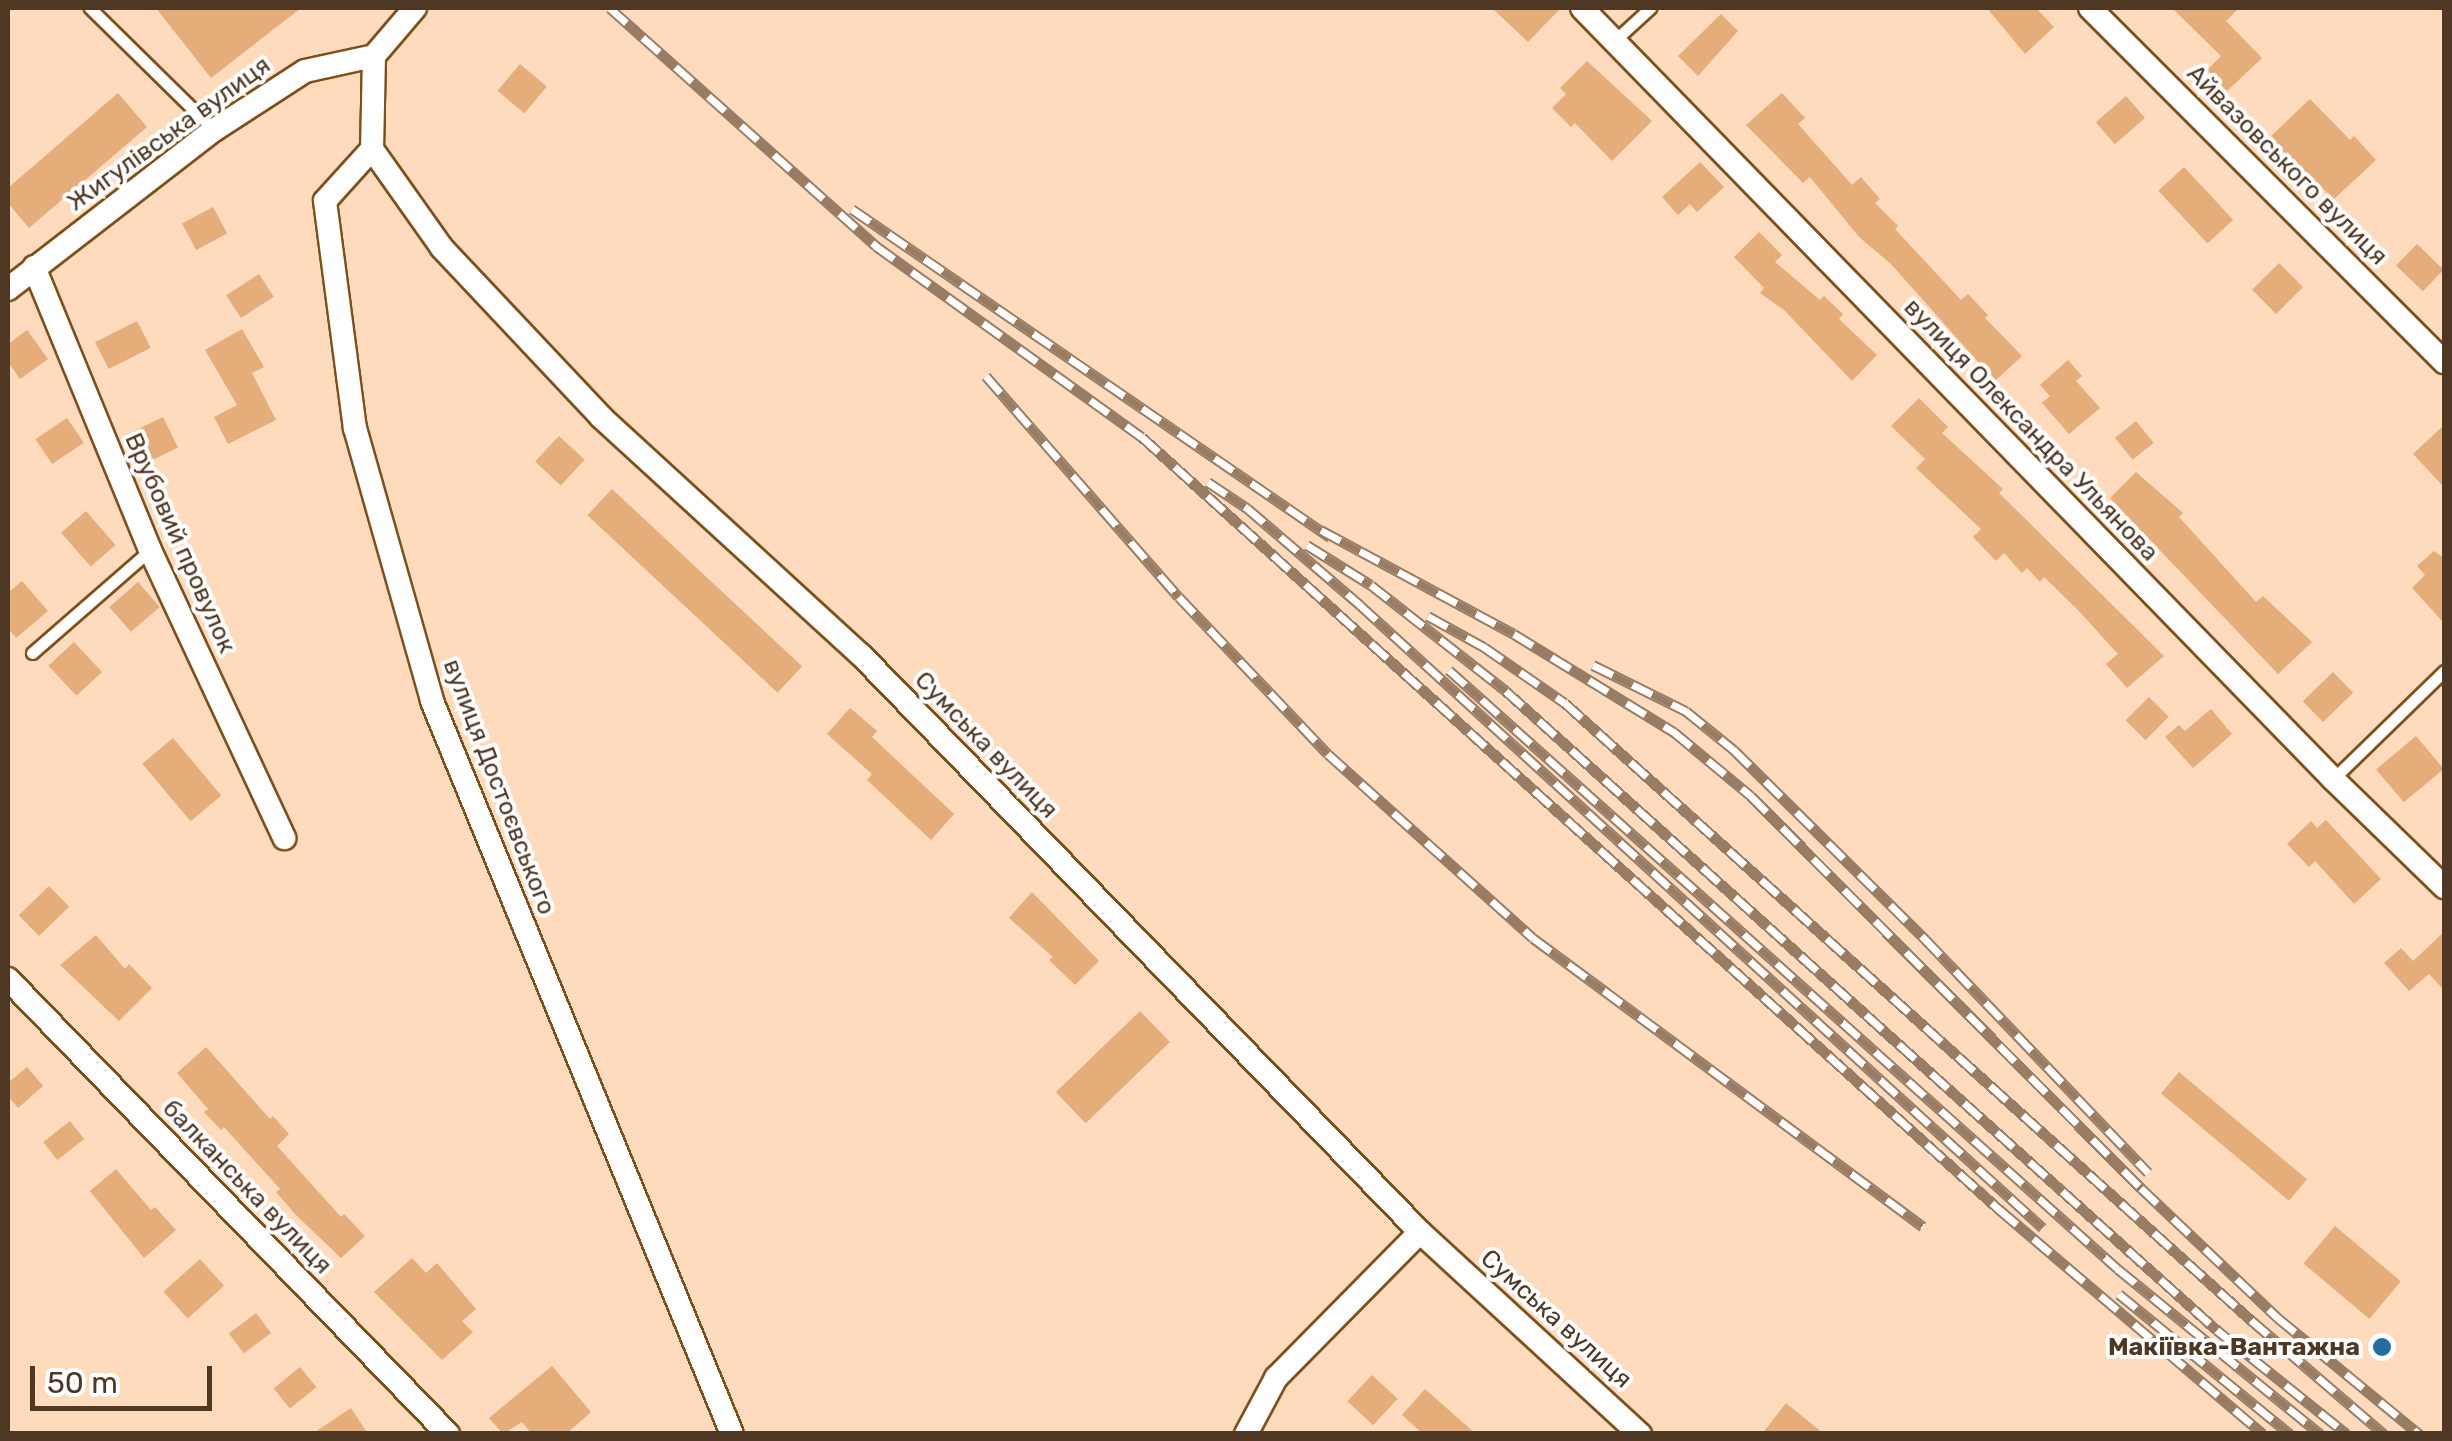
<!DOCTYPE html>
<html>
<head>
<meta charset="utf-8">
<style>
  body { margin:0 }
  #map { position:relative; width:2452px; height:1441px; overflow:hidden; background:#fedbbd; font-family:Rubik,sans-serif }
  div>[style] { position:absolute }
  [style*='--x'] { left:calc(var(--x)*1px); top:calc(var(--y)*1px); width:calc(var(--w)*1px); rotate:calc(var(--a)*1deg) }
  .building>* { inset:0; background:#e4ad7a; transform-origin:0 0 }
  .roads { filter:drop-shadow(2px 0 #7f4f1a) drop-shadow(-2px 0 #7f4f1a) drop-shadow(0 2px #7f4f1a) drop-shadow(0 -2px #7f4f1a) }
  .lane>* { height:11px; margin:-5.5px; padding:0 5.5px; transform-origin:5.5px; border-radius:5.5px; background:#fff }
  .street>* { height:22px; margin:-11px; padding:0 11px; transform-origin:11px; border-radius:11px; background:#fff }
  .rail>* { height:11px; margin-top:-5.5px; transform-origin:0; background:repeating-linear-gradient(90deg,#fff 0 22px,#987d64 0 44px); box-sizing:border-box; border-block:2px solid #987d64 }
  .dots>* { width:28px; height:28px; translate:-50% -50%; box-sizing:border-box; border:5px solid #fff; border-radius:50% }
  span { translate:-50% -50%; white-space:nowrap; text-align:center; line-height:1.15; -webkit-text-stroke:8px #fff; paint-order:stroke }
  .street-label { font-size:25px; color:#4e3823 }
  .poi-label { font-size:25px; color:#4e3823; font-weight:700 }
  .right { translate:-100% -50%; text-align:right }
  .frame { position:absolute; inset:0; border:10px solid #4e3823; pointer-events:none }
  .scale { position:absolute; left:30px; top:1366px; width:182px; height:45px; box-sizing:border-box; border:5px solid #4e3823; border-top:0; padding-left:12px; font-size:30px; line-height:35px; white-space:nowrap; color:#4e3823; -webkit-text-stroke:8px #fff; paint-order:stroke }
</style>
</head>
<body>
<div id="map">
  <div class="building">
    <div style="clip-path:polygon(156px 8px,301px 8px,211px 78px)"></div>
    <div style="clip-path:polygon(1492px 8px,1561px 8px,1528px 42px)"></div>
    <div style="clip-path:polygon(1987px 8px,2036px 8px,2054px 27px,2025px 54px)"></div>
    <div style="clip-path:polygon(2172px 8px,2239px 8px,2226px 21px,2262px 58px,2227px 91px,2207px 70px,2221px 56px)"></div>
    <div style="clip-path:polygon(1721px 14px,1738px 31px,1698px 76px,1678px 56px)"></div>
    <div style="clip-path:polygon(1587px 61px,1652px 121px,1612px 161px,1575px 123px,1571px 127px,1552px 108px,1566px 94px,1560px 88px)"></div>
    <div style="left:520px;top:64px;width:35px;height:35px;rotate:40deg"></div>
    <div style="clip-path:polygon(118px 93px,147px 127px,29px 228px,8px 203px,8px 188px)"></div>
    <div style="clip-path:polygon(1782px 93px,1805px 118px,1798px 124px,1852px 185px,1861px 177px,1880px 199px,1875px 203px,1898px 226px,1895px 229px,1961px 300px,1968px 294px,1988px 315px,1985px 318px,2022px 356px,1995px 381px,1891px 264px,1859px 237px,1810px 177px,1803px 183px,1746px 125px)"></div>
    <div style="left:2126px;top:96px;width:29px;height:40px;rotate:49deg"></div>
    <div style="clip-path:polygon(2310px 99px,2350px 140px,2354px 136px,2376px 160px,2334px 199px,2269px 138px)"></div>
    <div style="clip-path:polygon(1700px 162px,1724px 187px,1697px 212px,1690px 204px,1678px 215px,1662px 197px)"></div>
    <div style="left:2184px;top:167px;width:72px;height:35px;rotate:47deg"></div>
    <div style="left:213px;top:207px;width:30px;height:35px;rotate:62deg"></div>
    <div style="clip-path:polygon(1759px 232px,1782px 255px,1775px 262px,1820px 300px,1824px 296px,1843px 314px,1839px 319px,1877px 355px,1852px 381px,1784px 310px,1760px 293px,1764px 288px,1734px 257px)"></div>
    <div style="left:2417px;top:244px;width:37px;height:30px;rotate:44deg"></div>
    <div style="left:2279px;top:263px;width:34px;height:38px;rotate:45deg"></div>
    <div style="left:259px;top:274px;width:27px;height:39px;rotate:57deg"></div>
    <div style="left:137px;top:321px;width:30px;height:47px;rotate:63deg"></div>
    <div style="clip-path:polygon(242px 329px,264px 367px,252px 373px,276px 420px,228px 444px,214px 417px,237px 405px,205px 350px)"></div>
    <div style="clip-path:polygon(27px 330px,48px 359px,20px 379px,8px 362px,8px 344px)"></div>
    <div style="clip-path:polygon(2068px 360px,2082px 376px,2076px 381px,2100px 408px,2069px 434px,2042px 403px,2050px 396px,2040px 385px)"></div>
    <div style="clip-path:polygon(1919px 398px,1948px 427px,1942px 433px,2003px 489px,1999px 493px,2164px 656px,2127px 688px,2106px 664px,2118px 654px,2077px 609px,2044px 577px,2040px 582px,2027px 568px,2022px 573px,2004px 553px,1996px 561px,1973px 537px,1981px 529px,1916px 468px,1925px 459px,1891px 426px)"></div>
    <div style="left:163px;top:417px;width:34px;height:43px;rotate:64deg"></div>
    <div style="left:67px;top:418px;width:30px;height:38px;rotate:56deg"></div>
    <div style="left:2136px;top:421px;width:28px;height:27px;rotate:51deg"></div>
    <div style="clip-path:polygon(2444px 425px,2444px 487px,2413px 454px)"></div>
    <div style="left:559px;top:436px;width:35px;height:35px;rotate:43deg"></div>
    <div style="clip-path:polygon(2136px 472px,2183px 513px,2179px 517px,2256px 602px,2263px 596px,2312px 642px,2278px 674px,2110px 498px)"></div>
    <div style="left:612px;top:489px;width:260px;height:36px;rotate:43deg"></div>
    <div style="left:86px;top:511px;width:45px;height:33px;rotate:49deg"></div>
    <div style="clip-path:polygon(2434px 551px,2444px 558px,2444px 623px,2412px 588px,2425px 575px,2417px 566px)"></div>
    <div style="clip-path:polygon(22px 581px,48px 611px,16px 638px,8px 628px,8px 593px)"></div>
    <div style="left:138px;top:582px;width:33px;height:38px;rotate:49deg"></div>
    <div style="left:74px;top:642px;width:41px;height:35px;rotate:47deg"></div>
    <div style="left:2333px;top:672px;width:29px;height:42px;rotate:46deg"></div>
    <div style="left:2149px;top:697px;width:28px;height:33px;rotate:45deg"></div>
    <div style="clip-path:polygon(850px 708px,877px 731px,872px 737px,954px 814px,931px 840px,867px 780px,872px 774px,827px 734px)"></div>
    <div style="clip-path:polygon(2211px 709px,2232px 734px,2193px 768px,2165px 737px,2179px 725px,2185px 731px)"></div>
    <div style="left:2416px;top:736px;width:43px;height:52px;rotate:50deg"></div>
    <div style="left:173px;top:738px;width:75px;height:40px;rotate:50deg"></div>
    <div style="clip-path:polygon(2326px 820px,2381px 879px,2354px 904px,2315px 861px,2309px 867px,2287px 844px,2311px 821px,2317px 828px)"></div>
    <div style="left:49px;top:886px;width:29px;height:42px;rotate:46deg"></div>
    <div style="clip-path:polygon(1032px 892px,1099px 961px,1075px 985px,1049px 960px,1053px 957px,1009px 918px)"></div>
    <div style="clip-path:polygon(2444px 932px,2444px 990px,2429px 974px,2409px 991px,2384px 963px,2401px 948px,2413px 961px)"></div>
    <div style="clip-path:polygon(96px 935px,125px 969px,129px 964px,152px 988px,119px 1021px,60px 965px)"></div>
    <div style="left:1140px;top:1011px;width:43px;height:117px;rotate:46deg"></div>
    <div style="clip-path:polygon(206px 1047px,270px 1119px,273px 1116px,289px 1134px,277px 1146px,341px 1217px,344px 1214px,365px 1236px,341px 1258px,296px 1215px,276px 1192px,280px 1189px,224px 1127px,221px 1130px,204px 1112px,208px 1109px,177px 1073px)"></div>
    <div style="clip-path:polygon(27px 1067px,43px 1086px,18px 1108px,8px 1096px,8px 1083px)"></div>
    <div style="left:2179px;top:1072px;width:167px;height:28px;rotate:40deg"></div>
    <div style="left:70px;top:1121px;width:23px;height:34px;rotate:52deg"></div>
    <div style="clip-path:polygon(116px 1169px,151px 1210px,155px 1207px,176px 1230px,144px 1258px,90px 1191px)"></div>
    <div style="left:2335px;top:1226px;width:86px;height:49px;rotate:40deg"></div>
    <div style="clip-path:polygon(412px 1258px,426px 1273px,437px 1263px,476px 1309px,462px 1321px,473px 1332px,442px 1360px,374px 1292px)"></div>
    <div style="left:200px;top:1259px;width:36px;height:49px;rotate:48deg"></div>
    <div style="left:256px;top:1313px;width:25px;height:34px;rotate:53deg"></div>
    <div style="clip-path:polygon(552px 1366px,591px 1412px,566px 1434px,532px 1434px,522px 1422px,503px 1434px,489px 1418px)"></div>
    <div style="left:300px;top:1367px;width:26px;height:34px;rotate:51deg"></div>
    <div style="left:1372px;top:1375px;width:35px;height:36px;rotate:43deg"></div>
    <div style="clip-path:polygon(1425px 1389px,1476px 1434px,1423px 1434px,1402px 1415px)"></div>
    <div style="clip-path:polygon(1786px 1403px,1824px 1434px,1762px 1434px)"></div>
    <div style="clip-path:polygon(351px 1408px,368px 1434px,312px 1434px)"></div>
  </div>
  <div class="roads">
    <div class="lane">
      <div style="--x:90;--y:8;--w:174;--a:44.5"></div>
      <div style="--x:1614;--y:41;--w:49;--a:-42.5"></div>
      <div style="--x:32;--y:653;--w:157;--a:-41.1"></div>
      <div style="--x:2333;--y:779;--w:155;--a:-44.2"></div>
    </div>
    <div class="street">
      <div style="--x:1582;--y:8;--w:1076;--a:45.75"></div>
      <div style="--x:2333;--y:779;--w:155;--a:44.2"></div>
      <div style="--x:2090;--y:8;--w:501;--a:45"></div>
      <div style="--x:374;--y:56;--w:93;--a:91.2"></div>
      <div style="--x:372;--y:149;--w:121;--a:54.7"></div>
      <div style="--x:442;--y:248;--w:232;--a:46.7"></div>
      <div style="--x:601;--y:417;--w:352;--a:42.5"></div>
      <div style="--x:861;--y:655;--w:803;--a:45.91"></div>
      <div style="--x:1420;--y:1232;--w:299;--a:42.6"></div>
      <div style="--x:372;--y:149;--w:70;--a:132.1"></div>
      <div style="--x:325;--y:201;--w:229;--a:82.5"></div>
      <div style="--x:355;--y:428;--w:284;--a:74.2"></div>
      <div style="--x:432;--y:701;--w:792;--a:67.74"></div>
      <div style="--x:34;--y:267;--w:306;--a:67.7"></div>
      <div style="--x:150;--y:550;--w:318;--a:65"></div>
      <div style="--x:8;--y:289;--w:260;--a:-37.7"></div>
      <div style="--x:214;--y:130;--w:108;--a:-33"></div>
      <div style="--x:305;--y:71;--w:71;--a:-12.3"></div>
      <div style="--x:374;--y:56;--w:63;--a:-49.5"></div>
      <div style="--x:8;--y:979;--w:633;--a:45.96"></div>
      <div style="--x:1246;--y:1434;--w:64;--a:-61.8"></div>
      <div style="--x:1276;--y:1378;--w:205;--a:-45.4"></div>
    </div>
  </div>
  <div class="rail">
    <div style="--x:610;--y:8;--w:357;--a:41.8"></div>
    <div style="--x:876;--y:246;--w:327;--a:35.7"></div>
    <div style="--x:1142;--y:437;--w:1155;--a:42.02"></div>
    <div style="--x:2000;--y:1210;--w:345;--a:40.4"></div>
    <div style="--x:852;--y:209;--w:580;--a:34.46"></div>
    <div style="--x:986;--y:376;--w:293;--a:48.9"></div>
    <div style="--x:1179;--y:597;--w:216;--a:46.5"></div>
    <div style="--x:1328;--y:754;--w:275;--a:41.9"></div>
    <div style="--x:1533;--y:938;--w:485;--a:36.5"></div>
    <div style="--x:1208;--y:482;--w:47;--a:33.7"></div>
    <div style="--x:1247;--y:508;--w:149;--a:40.6"></div>
    <div style="--x:1360;--y:605;--w:924;--a:42.37"></div>
    <div style="--x:1321;--y:530;--w:219;--a:28.3"></div>
    <div style="--x:1514;--y:634;--w:188;--a:31.5"></div>
    <div style="--x:1674;--y:732;--w:100;--a:39.7"></div>
    <div style="--x:1751;--y:796;--w:553;--a:45.15"></div>
    <div style="--x:2141;--y:1188;--w:189;--a:43.5"></div>
    <div style="--x:2278;--y:1318;--w:183;--a:39.4"></div>
    <div style="--x:1307;--y:545;--w:75;--a:32"></div>
    <div style="--x:1371;--y:585;--w:172;--a:38.1"></div>
    <div style="--x:1506;--y:691;--w:956;--a:41.95"></div>
    <div style="--x:2217;--y:1330;--w:166;--a:38.7"></div>
    <div style="--x:1428;--y:616;--w:64;--a:29"></div>
    <div style="--x:1484;--y:647;--w:98;--a:34.7"></div>
    <div style="--x:1565;--y:703;--w:923;--a:41.97"></div>
    <div style="--x:2251;--y:1320;--w:175;--a:40.6"></div>
    <div style="--x:1593;--y:665;--w:104;--a:26.3"></div>
    <div style="--x:1686;--y:711;--w:62;--a:39.1"></div>
    <div style="--x:1734;--y:750;--w:269;--a:44.7"></div>
    <div style="--x:1925;--y:939;--w:323;--a:46.3"></div>
    <div style="--x:1449;--y:670;--w:898;--a:41.84"></div>
    <div style="--x:2118;--y:1269;--w:261;--a:39.2"></div>
    <div style="--x:2119;--y:1294;--w:221;--a:39.3"></div>
  </div>
  <div class="dots">
    <div style="left:2382px;top:1347px;background:#226ca0"></div>
  </div>
  <div class="street-label">
    <span style="left:169px;top:134px;rotate:-36deg">Жигулівська вулиця</span>
    <span style="left:2287px;top:165px;rotate:45deg">Айвазовського вулиця</span>
    <span style="left:2031px;top:430px;rotate:46deg">вулиця Олександра Ульянова</span>
    <span style="left:180px;top:543px;rotate:66deg">Врубовий провулок</span>
    <span style="left:986px;top:745px;rotate:46deg">Сумська вулиця</span>
    <span style="left:499px;top:787px;rotate:69deg">вулиця Достоєвського</span>
    <span style="left:247px;top:1187px;rotate:46deg">балканська вулиця</span>
    <span style="left:1556px;top:1319px;rotate:42deg">Сумська вулиця</span>
  </div>
  <div class="poi-label">
    <span class="right" style="left:2360px;top:1347px">Макіївка-Вантажна</span>
  </div>
  <div class="frame"></div>
  <div class="scale">50 m</div>
</div>
</body>
</html>
